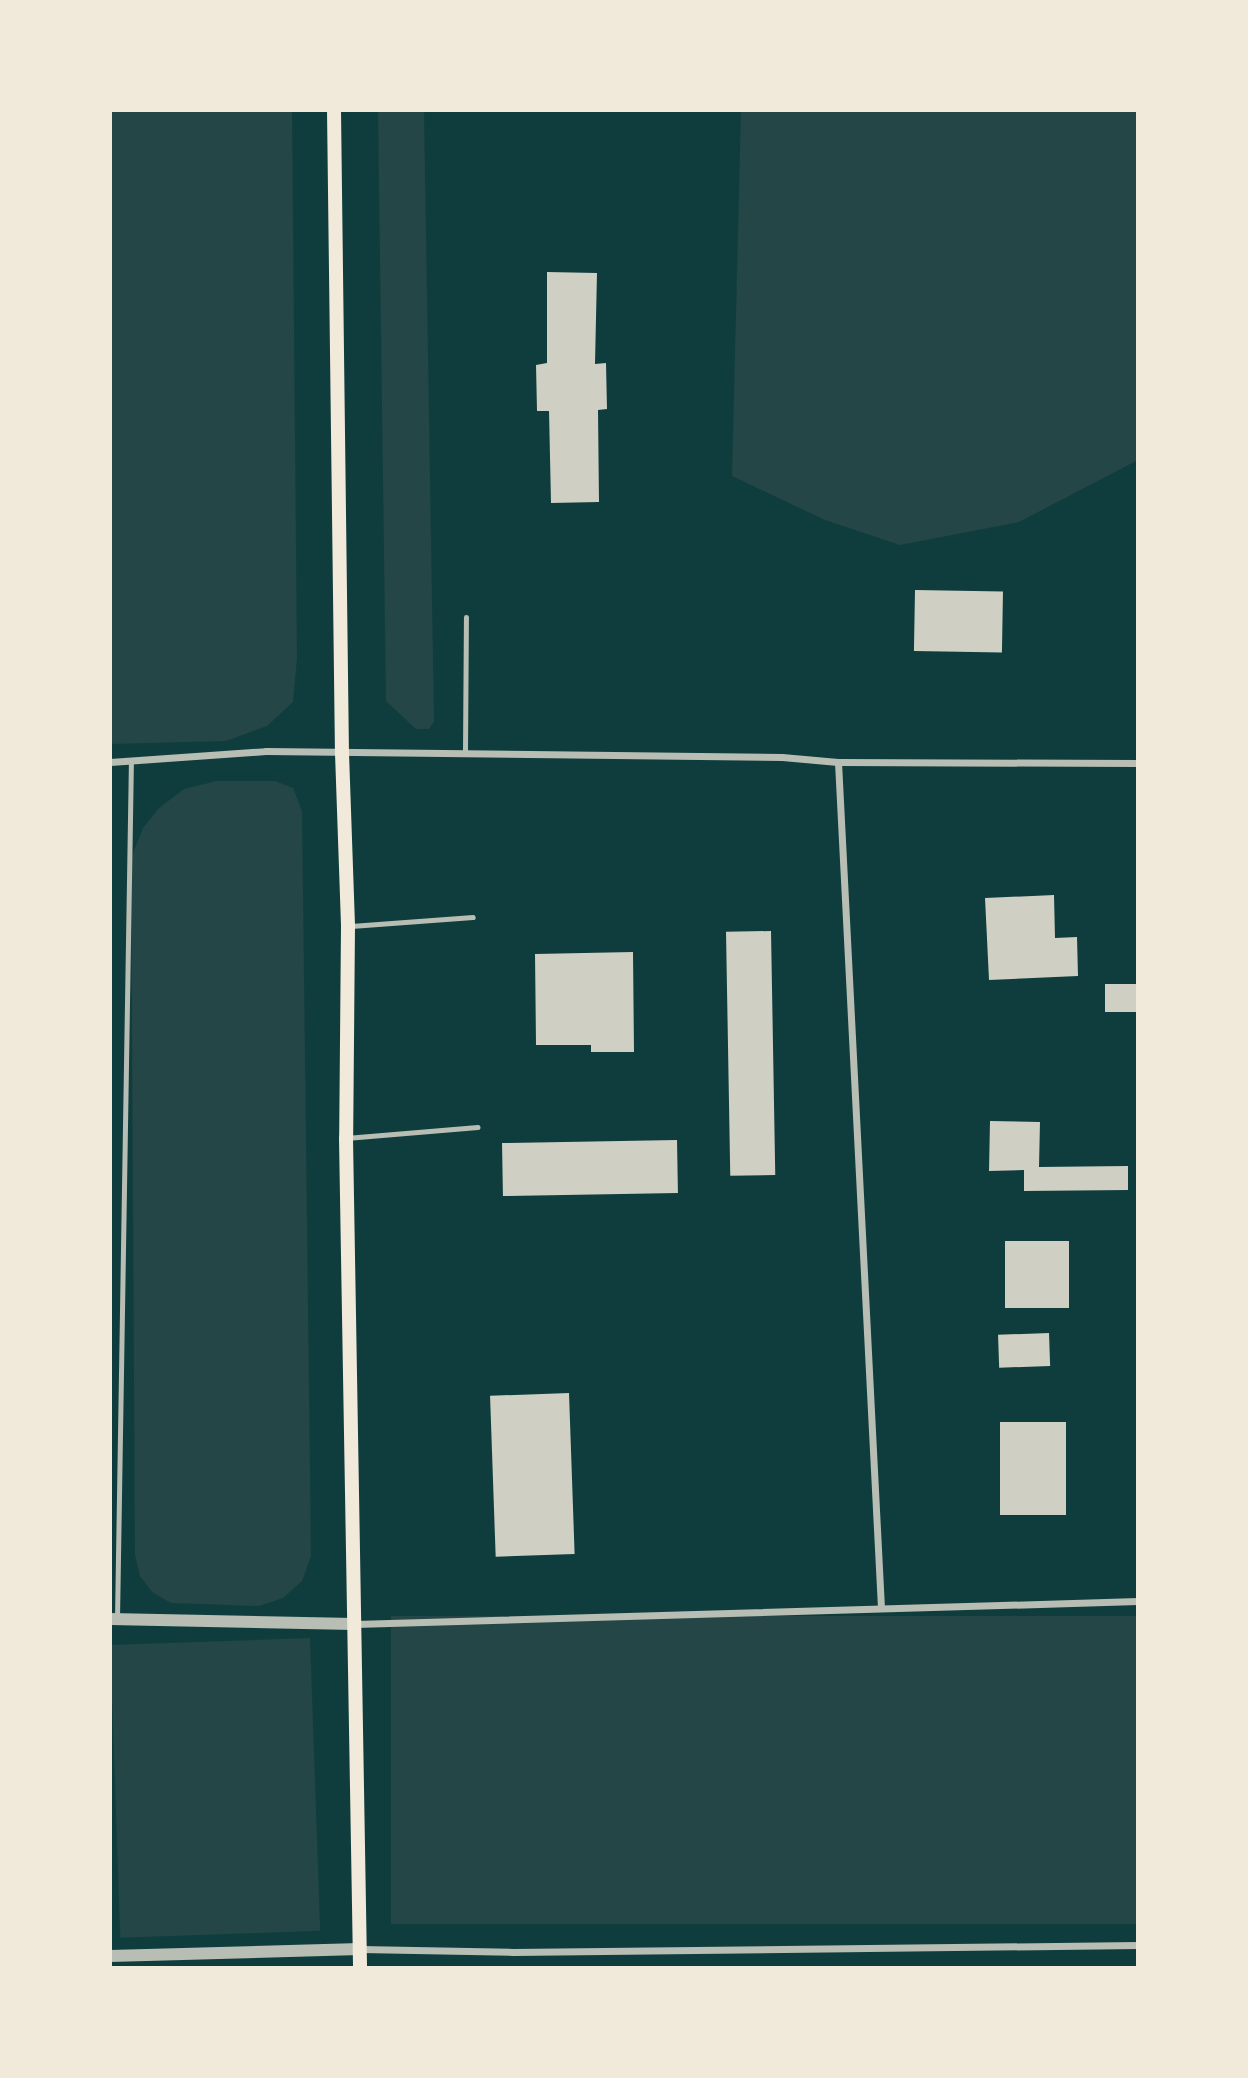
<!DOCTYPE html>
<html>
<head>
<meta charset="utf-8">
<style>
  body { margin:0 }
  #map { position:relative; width:1248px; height:2078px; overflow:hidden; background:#0f3d3e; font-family:"Exo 2",sans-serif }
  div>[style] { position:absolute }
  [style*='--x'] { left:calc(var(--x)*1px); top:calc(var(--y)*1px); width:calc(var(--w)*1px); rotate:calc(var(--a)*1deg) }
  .green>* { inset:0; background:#244646; transform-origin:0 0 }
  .building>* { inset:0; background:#cfcfc3; transform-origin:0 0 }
  .service>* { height:5px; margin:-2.5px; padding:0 2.5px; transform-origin:2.5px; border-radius:2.5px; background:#b8beb3 }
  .minor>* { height:7px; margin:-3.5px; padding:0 3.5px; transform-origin:3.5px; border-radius:3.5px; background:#b8beb3 }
  .tertiary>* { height:12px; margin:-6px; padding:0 6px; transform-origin:6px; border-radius:6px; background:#b8beb3 }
  .secondary>* { height:14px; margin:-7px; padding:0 7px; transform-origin:7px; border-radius:7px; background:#f1e9da }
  span { translate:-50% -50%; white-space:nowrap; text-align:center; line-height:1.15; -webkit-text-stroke:7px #f1e9da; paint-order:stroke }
  .frame { position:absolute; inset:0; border:112px solid #f1e9da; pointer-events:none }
</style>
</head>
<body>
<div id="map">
  <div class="green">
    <div style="clip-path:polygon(110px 110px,292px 110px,297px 658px,293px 702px,267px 726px,226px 741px,110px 744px)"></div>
    <div style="clip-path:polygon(378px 110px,424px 110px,434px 722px,429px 729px,416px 729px,386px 701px)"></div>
    <div style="clip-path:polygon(741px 110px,1138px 110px,1138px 460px,1019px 522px,900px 545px,825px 520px,732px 476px)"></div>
    <div style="clip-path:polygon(217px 781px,275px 781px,293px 788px,302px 811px,311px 1556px,302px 1581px,283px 1598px,259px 1606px,171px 1603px,152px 1592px,140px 1576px,135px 1555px,131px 858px,143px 828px,159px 808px,184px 789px)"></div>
    <div style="left:1138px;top:1616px;width:308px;height:747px;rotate:90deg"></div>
    <div style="left:310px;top:1638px;width:293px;height:200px;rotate:88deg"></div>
  </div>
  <div class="building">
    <div style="clip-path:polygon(547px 272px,597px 273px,595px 364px,606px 363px,607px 409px,598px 410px,599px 502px,551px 503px,549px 411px,537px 411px,536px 365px,547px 363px)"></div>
    <div style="left:915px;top:590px;width:88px;height:61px;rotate:1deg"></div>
    <div style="clip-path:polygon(1054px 895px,1055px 938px,1077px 937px,1078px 976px,989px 980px,985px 898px)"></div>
    <div style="left:771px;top:931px;width:244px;height:45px;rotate:89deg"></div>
    <div style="clip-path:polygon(633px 952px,634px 1052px,591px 1052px,591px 1045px,536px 1045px,535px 954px)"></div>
    <div style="left:1138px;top:984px;width:28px;height:33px;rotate:90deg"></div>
    <div style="clip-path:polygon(990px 1121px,1040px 1122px,1039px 1167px,1128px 1166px,1128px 1190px,1024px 1191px,1024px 1170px,989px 1171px)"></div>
    <div style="left:677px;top:1140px;width:53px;height:175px;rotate:89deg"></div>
    <div style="left:1005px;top:1241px;width:64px;height:67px"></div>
    <div style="left:1049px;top:1333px;width:33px;height:51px;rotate:88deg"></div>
    <div style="left:569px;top:1393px;width:161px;height:79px;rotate:88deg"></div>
    <div style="left:1000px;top:1422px;width:66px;height:93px"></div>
  </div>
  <div class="service">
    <div style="--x:465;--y:752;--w:135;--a:-89.6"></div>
    <div style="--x:351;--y:926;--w:122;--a:-4.2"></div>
    <div style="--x:346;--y:1138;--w:132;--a:-4.8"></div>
    <div style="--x:117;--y:1619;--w:858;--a:-89.07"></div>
  </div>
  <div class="minor">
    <div style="--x:110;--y:762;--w:156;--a:-4"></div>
    <div style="--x:266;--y:751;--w:516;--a:0.67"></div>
    <div style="--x:782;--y:757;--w:56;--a:5.1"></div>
    <div style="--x:838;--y:762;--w:300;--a:0.2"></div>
    <div style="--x:838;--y:762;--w:846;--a:87.09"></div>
    <div style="--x:355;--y:1624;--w:783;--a:-1.68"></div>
    <div style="--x:360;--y:1949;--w:153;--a:1.1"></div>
    <div style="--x:513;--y:1952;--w:625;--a:-0.64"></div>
  </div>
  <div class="tertiary">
    <div style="--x:110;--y:1619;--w:244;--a:1.2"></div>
    <div style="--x:110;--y:1956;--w:250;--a:-1.6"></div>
  </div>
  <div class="secondary">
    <div style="--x:334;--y:110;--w:643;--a:89.29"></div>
    <div style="--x:342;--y:753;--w:173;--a:88"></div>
    <div style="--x:348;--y:926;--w:212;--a:90.5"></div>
    <div style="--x:346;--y:1138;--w:830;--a:89.03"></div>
  </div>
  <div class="frame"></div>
</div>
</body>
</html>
